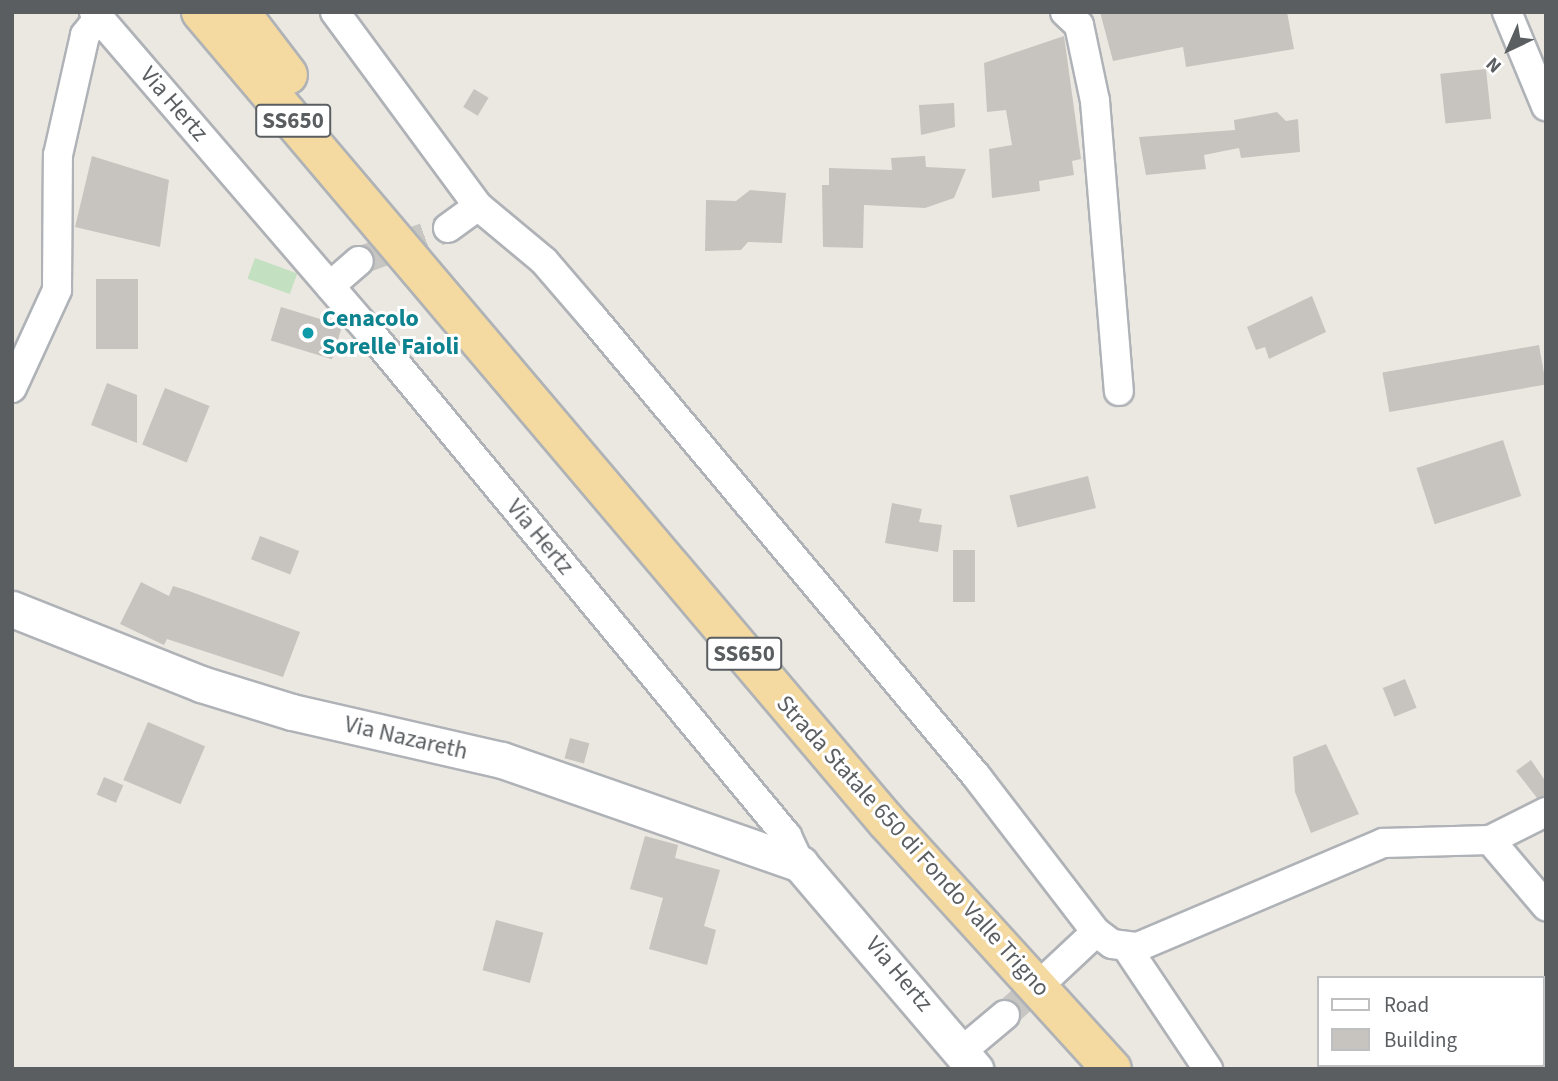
<!DOCTYPE html>
<html>
<head>
<meta charset="utf-8">
<style>
  body { margin:0 }
  #map { position:relative; width:1558px; height:1081px; overflow:hidden; background:#ebe8e2; font-family:"Source Sans 3",sans-serif }
  div>[style] { position:absolute }
  [style*='--x'] { left:calc(var(--x)*1px); top:calc(var(--y)*1px); width:calc(var(--w)*1px); rotate:calc(var(--a)*1deg) }
  .green>* { inset:0; background:#c3e0c0; transform-origin:0 0 }
  .building>* { inset:0; background:#c7c3be; transform-origin:0 0 }
  .minor-tunnel>* { height:28px; margin-top:-14px; transform-origin:0; background:repeating-linear-gradient(90deg,#c7c6c2 0 28px,transparent 0 42px) }
  .roads { filter:drop-shadow(2px 0 #afb2b6) drop-shadow(-2px 0 #afb2b6) drop-shadow(0 2px #afb2b6) drop-shadow(0 -2px #afb2b6) }
  .minor>* { height:28px; margin:-14px; padding:0 14px; transform-origin:14px; border-radius:14px; background:#fff }
  .tertiary>* { height:35px; margin:-17.5px; padding:0 17.5px; transform-origin:17.5px; border-radius:17.5px; background:#fff }
  .trunk>* { height:38px; margin:-19px; padding:0 19px; transform-origin:19px; border-radius:19px; background:#f4daa0 }
  .dots>* { width:19px; height:19px; translate:-50% -50%; box-sizing:border-box; border:4px solid #fff; border-radius:50% }
  span { translate:-50% -50%; white-space:nowrap; text-align:center; line-height:1.15; -webkit-text-stroke:6px #fff; paint-order:stroke }
  .shield-label span { padding:2px 5px; background:#fff; border:2px solid; border-radius:5px; -webkit-text-stroke-width:0 }
  .shield-label { font-size:23px; color:#5a5e61; font-weight:700 }
  .street-label { font-size:24px; color:#5a5e61 }
  .culture-label { font-size:24px; color:#0d838f; font-weight:700 }
  .left { translate:0 -50%; text-align:left }
  .frame { position:absolute; inset:0; border:14px solid #5a5e61; pointer-events:none }
  .legend { position:absolute; left:1317px; top:976px; width:228px; height:91px; box-sizing:border-box; background:#fff; border:2px solid #bdbfc0; margin:0; padding:9px 12px; list-style:none; font-size:21px; color:#5a5e61 }
  .legend li { display:flex; align-items:center; gap:14px; height:35px }
  .legend b { width:35px; border:2px solid #bdbfc0 }
  .north { position:absolute; left:1474px; top:14px; width:70px; height:70px; -webkit-text-stroke:5px #fff; paint-order:stroke; rotate:224deg; font-size:19px; font-weight:700; line-height:28px; text-align:center; color:#5a5e61 }
  .north::after { content:''; display:block; margin:auto; width:24px; height:32px; background:#5a5e61; clip-path:polygon(50% 0,100% 100%,50% 72%,0 100%) }
</style>
</head>
<body>
<div id="map">
  <div class="green">
    <div style="left:255px;top:258px;width:45px;height:22px;rotate:20deg"></div>
  </div>
  <div class="building">
    <div style="clip-path:polygon(1100px 12px,1287px 12px,1294px 49px,1186px 67px,1183px 47px,1113px 61px)"></div>
    <div style="clip-path:polygon(1064px 36px,1081px 159px,1072px 161px,1074px 175px,1039px 181px,1040px 191px,992px 198px,989px 149px,1012px 145px,1006px 110px,987px 112px,984px 63px)"></div>
    <div style="left:1486px;top:69px;width:50px;height:46px;rotate:84deg"></div>
    <div style="left:474px;top:89px;width:17px;height:21px;rotate:31deg"></div>
    <div style="clip-path:polygon(954px 103px,955px 127px,921px 135px,919px 105px)"></div>
    <div style="clip-path:polygon(1277px 112px,1286px 121px,1298px 119px,1300px 152px,1241px 158px,1239px 148px,1204px 155px,1206px 169px,1146px 175px,1139px 137px,1235px 130px,1234px 120px)"></div>
    <div style="clip-path:polygon(92px 156px,169px 180px,160px 247px,75px 227px)"></div>
    <div style="clip-path:polygon(925px 156px,926px 167px,966px 169px,954px 198px,925px 208px,864px 205px,863px 248px,823px 247px,822px 185px,829px 185px,829px 168px,892px 170px,891px 158px)"></div>
    <div style="clip-path:polygon(750px 190px,786px 193px,782px 243px,748px 242px,741px 250px,705px 251px,706px 200px,736px 201px)"></div>
    <div style="left:96px;top:279px;width:42px;height:70px"></div>
    <div style="clip-path:polygon(1312px 296px,1326px 332px,1269px 359px,1265px 347px,1256px 350px,1247px 327px)"></div>
    <div style="left:281px;top:307px;width:64px;height:35px;rotate:17deg"></div>
    <div style="left:1539px;top:345px;width:40px;height:159px;rotate:80deg"></div>
    <div style="clip-path:polygon(107px 383px,137px 395px,137px 443px,91px 425px)"></div>
    <div style="left:165px;top:388px;width:48px;height:61px;rotate:22deg"></div>
    <div style="left:1503px;top:440px;width:59px;height:91px;rotate:72deg"></div>
    <div style="left:1088px;top:476px;width:33px;height:81px;rotate:76deg"></div>
    <div style="clip-path:polygon(892px 503px,922px 509px,919px 522px,942px 525px,938px 552px,885px 543px)"></div>
    <div style="left:260px;top:536px;width:42px;height:25px;rotate:21deg"></div>
    <div style="left:953px;top:550px;width:22px;height:52px"></div>
    <div style="clip-path:polygon(141px 582px,169px 596px,173px 586px,189px 591px,300px 632px,283px 677px,167px 639px,164px 645px,120px 624px)"></div>
    <div style="left:1405px;top:679px;width:31px;height:24px;rotate:68deg"></div>
    <div style="left:148px;top:722px;width:62px;height:63px;rotate:23deg"></div>
    <div style="left:570px;top:738px;width:20px;height:21px;rotate:15deg"></div>
    <div style="clip-path:polygon(1326px 744px,1359px 814px,1311px 833px,1295px 792px,1293px 757px)"></div>
    <div style="clip-path:polygon(1531px 760px,1546px 782px,1546px 796px,1537px 798px,1516px 771px)"></div>
    <div style="left:104px;top:777px;width:21px;height:19px;rotate:23deg"></div>
    <div style="clip-path:polygon(645px 836px,678px 845px,675px 858px,720px 870px,704px 926px,716px 930px,707px 965px,649px 949px,663px 898px,630px 889px)"></div>
    <div style="left:496px;top:920px;width:49px;height:52px;rotate:15deg"></div>
  </div>
  <div class="minor-tunnel">
    <div style="--x:359;--y:261;--w:95;--a:-20.3"></div>
    <div style="--x:1005;--y:1015;--w:59;--a:-41.6"></div>
  </div>
  <div class="roads">
    <div class="minor">
      <div style="--x:94;--y:12;--w:429;--a:49.3"></div>
      <div style="--x:374;--y:337;--w:648;--a:50.39"></div>
      <div style="--x:787;--y:836;--w:31;--a:65"></div>
      <div style="--x:335;--y:12;--w:241;--a:53.6"></div>
      <div style="--x:478;--y:206;--w:86;--a:39.8"></div>
      <div style="--x:544;--y:261;--w:75;--a:49.3"></div>
      <div style="--x:593;--y:318;--w:598;--a:50.08"></div>
      <div style="--x:977;--y:777;--w:195;--a:52.5"></div>
      <div style="--x:1065;--y:12;--w:19;--a:43"></div>
      <div style="--x:1079;--y:25;--w:78;--a:78.1"></div>
      <div style="--x:1095;--y:101;--w:291;--a:85.3"></div>
      <div style="--x:1507;--y:12;--w:102;--a:67.5"></div>
      <div style="--x:448;--y:228;--w:37;--a:-36"></div>
      <div style="--x:330;--y:286;--w:38;--a:-41"></div>
      <div style="--x:12;--y:388;--w:108;--a:-65.3"></div>
      <div style="--x:57;--y:290;--w:135;--a:-89.6"></div>
      <div style="--x:58;--y:155;--w:123;--a:-77.3"></div>
      <div style="--x:85;--y:35;--w:22;--a:-51"></div>
      <div style="--x:1490;--y:840;--w:87;--a:49.7"></div>
      <div style="--x:1127;--y:948;--w:146;--a:56.2"></div>
      <div style="--x:1049;--y:976;--w:64;--a:-43.1"></div>
      <div style="--x:1096;--y:932;--w:20;--a:37"></div>
      <div style="--x:1112;--y:944;--w:26;--a:7"></div>
      <div style="--x:1138;--y:947;--w:266;--a:-23"></div>
      <div style="--x:1383;--y:843;--w:107;--a:-1.6"></div>
      <div style="--x:1490;--y:840;--w:63;--a:-26.6"></div>
      <div style="--x:962;--y:1051;--w:56;--a:-39.9"></div>
    </div>
    <div class="tertiary">
      <div style="--x:12;--y:609;--w:203;--a:21.6"></div>
      <div style="--x:201;--y:684;--w:95;--a:17.1"></div>
      <div style="--x:292;--y:712;--w:215;--a:12.9"></div>
      <div style="--x:502;--y:760;--w:316;--a:19.2"></div>
      <div style="--x:800;--y:864;--w:270;--a:49.5"></div>
    </div>
    <div class="trunk">
      <div style="--x:201;--y:12;--w:1061;--a:49.74"></div>
      <div style="--x:887;--y:822;--w:334;--a:47.7"></div>
      <div style="--x:240;--y:12;--w:79;--a:52.7"></div>
    </div>
  </div>
  <div class="dots">
    <div style="left:308px;top:333px;background:#0f9aa8"></div>
  </div>
  <div class="shield-label">
    <span style="left:293px;top:121px">SS650</span>
    <span style="left:744px;top:654px">SS650</span>
  </div>
  <div class="street-label">
    <span style="left:174px;top:104px;rotate:49deg">Via Hertz</span>
    <span style="left:540px;top:537px;rotate:50deg">Via Hertz</span>
    <span style="left:406px;top:738px;rotate:13deg">Via Nazareth</span>
    <span style="left:913px;top:846px;rotate:48deg">Strada Statale 650 di Fondo Valle Trigno</span>
    <span style="left:899px;top:974px;rotate:50deg">Via Hertz</span>
  </div>
  <div class="culture-label">
    <span class="left" style="left:322px;top:333px">Cenacolo<br>Sorelle Faioli</span>
  </div>
  <div class="frame"></div>
  <ul class="legend">
  <li><b style="height:9px;background:#fff"></b>Road</li>
  <li><b style="height:19px;background:#c7c3be"></b>Building</li>
  </ul>
  <div class="north">N</div>
</div>
</body>
</html>
